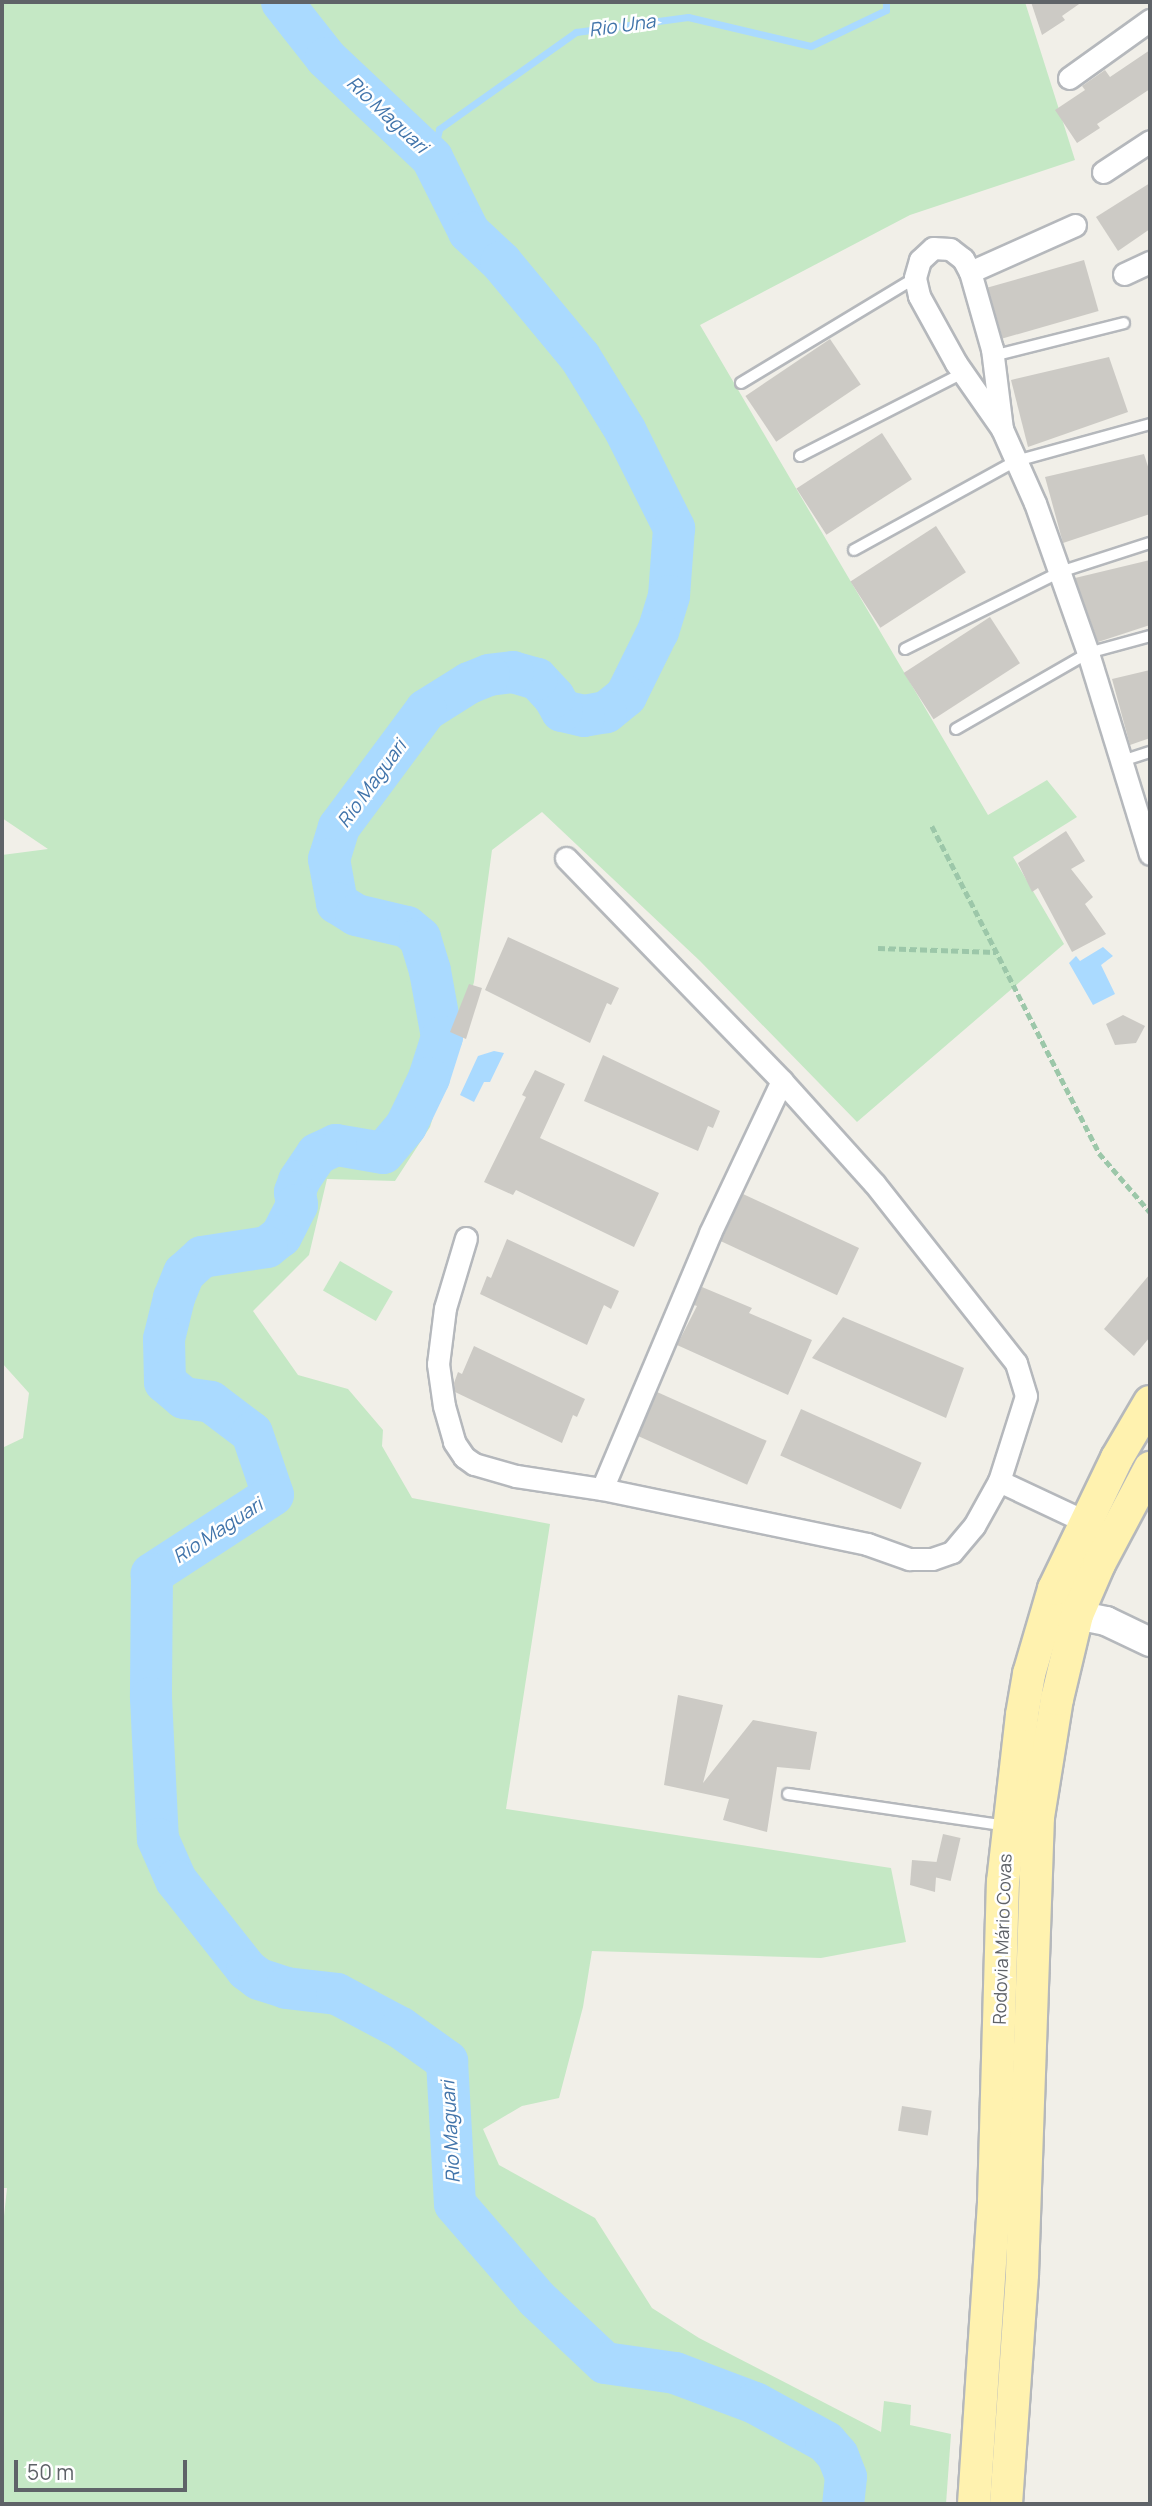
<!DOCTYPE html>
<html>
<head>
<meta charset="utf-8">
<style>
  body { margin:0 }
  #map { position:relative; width:1152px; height:2506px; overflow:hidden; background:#f1efe8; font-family:Manrope,sans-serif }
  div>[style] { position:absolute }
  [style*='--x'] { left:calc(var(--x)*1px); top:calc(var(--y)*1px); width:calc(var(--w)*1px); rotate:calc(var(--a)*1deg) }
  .green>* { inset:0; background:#c5e8c5; transform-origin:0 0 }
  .water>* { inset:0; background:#aadaff }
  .stream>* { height:7px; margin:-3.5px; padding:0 3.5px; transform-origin:3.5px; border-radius:3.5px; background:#aadaff }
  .river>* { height:42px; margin:-21px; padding:0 21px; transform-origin:21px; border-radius:21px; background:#aadaff }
  .building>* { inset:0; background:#cccac5; transform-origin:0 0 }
  .path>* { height:4.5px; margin-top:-2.25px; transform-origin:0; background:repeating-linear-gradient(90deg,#9cc7a9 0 7px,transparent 0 10.5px) }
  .roads { filter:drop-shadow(2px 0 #b5b8bc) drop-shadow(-2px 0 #b5b8bc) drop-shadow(0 2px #b5b8bc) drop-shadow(0 -2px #b5b8bc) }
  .lane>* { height:10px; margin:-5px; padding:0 5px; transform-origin:5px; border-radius:5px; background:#fff }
  .street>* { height:21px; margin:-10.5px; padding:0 10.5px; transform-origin:10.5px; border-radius:10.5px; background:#fff }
  .secondary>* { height:28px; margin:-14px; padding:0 14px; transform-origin:14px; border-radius:14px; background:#fff }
  .primary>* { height:32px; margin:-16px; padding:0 16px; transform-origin:16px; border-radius:16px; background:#fff2af }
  span { translate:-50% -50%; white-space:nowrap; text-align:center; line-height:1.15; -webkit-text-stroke:5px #fff; paint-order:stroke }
  .street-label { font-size:18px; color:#5f6368 }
  .water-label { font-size:19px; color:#4174aa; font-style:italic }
  .frame { position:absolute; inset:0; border:4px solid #5f6368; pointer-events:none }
  .scale { position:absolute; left:14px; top:2460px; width:173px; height:32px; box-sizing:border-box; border:4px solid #5f6368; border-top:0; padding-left:9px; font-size:21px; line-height:24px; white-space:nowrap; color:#5f6368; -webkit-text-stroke:5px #fff; paint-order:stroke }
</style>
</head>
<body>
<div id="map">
  <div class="green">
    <div style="clip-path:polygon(2px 2px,1025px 2px,1075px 160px,910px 215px,700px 325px,988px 815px,1047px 780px,1077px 817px,1013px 857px,1064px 944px,857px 1122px,700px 961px,542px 812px,492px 850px,474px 982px,430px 1127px,395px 1181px,327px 1179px,309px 1255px,253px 1311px,298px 1375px,348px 1389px,383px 1430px,382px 1446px,412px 1498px,550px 1524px,506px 1809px,891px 1868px,906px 1942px,821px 1958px,592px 1951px,583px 2007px,559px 2098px,522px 2106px,483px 2129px,499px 2165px,595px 2218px,652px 2308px,699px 2338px,881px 2432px,884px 2401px,911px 2405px,910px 2425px,951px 2434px,946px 2504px,2px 2504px,2px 2235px,7px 2188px,2px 2188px,2px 1448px,23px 1438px,29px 1393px,2px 1363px,2px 855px,48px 849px,2px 818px)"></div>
    <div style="left:340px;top:1261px;width:61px;height:34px;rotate:30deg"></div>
  </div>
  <div class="water">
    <div style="clip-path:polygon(1103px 947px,1113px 956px,1101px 965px,1115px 994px,1093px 1005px,1069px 963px,1076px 956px,1080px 961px)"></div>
    <div style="clip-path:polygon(494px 1051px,504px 1053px,490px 1082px,484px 1082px,474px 1102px,460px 1095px,478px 1056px)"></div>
  </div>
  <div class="stream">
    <div style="--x:432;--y:158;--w:30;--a:-76"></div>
    <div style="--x:439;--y:129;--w:168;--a:-35.3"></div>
    <div style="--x:576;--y:32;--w:113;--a:-7.6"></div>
    <div style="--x:688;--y:17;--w:126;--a:13.3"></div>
    <div style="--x:811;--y:46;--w:83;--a:-25.6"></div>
    <div style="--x:886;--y:10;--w:8;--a:-90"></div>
  </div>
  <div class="river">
    <div style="--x:282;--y:2;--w:71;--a:51.8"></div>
    <div style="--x:326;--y:58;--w:146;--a:43.3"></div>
    <div style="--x:432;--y:158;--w:83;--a:63.4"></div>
    <div style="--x:469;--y:232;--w:44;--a:43.2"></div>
    <div style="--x:501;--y:262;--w:124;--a:50.3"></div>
    <div style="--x:580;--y:357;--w:86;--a:58.3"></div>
    <div style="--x:625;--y:430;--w:110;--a:63.4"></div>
    <div style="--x:674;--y:528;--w:68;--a:94.2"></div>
    <div style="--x:669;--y:596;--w:37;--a:107"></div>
    <div style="--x:658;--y:631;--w:72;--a:116.2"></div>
    <div style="--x:626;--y:696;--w:26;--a:141"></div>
    <div style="--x:606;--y:712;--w:22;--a:170"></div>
    <div style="--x:584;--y:716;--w:23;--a:-167"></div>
    <div style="--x:562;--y:711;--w:16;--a:-120"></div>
    <div style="--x:554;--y:697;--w:25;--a:-133"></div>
    <div style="--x:537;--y:679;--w:25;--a:-164"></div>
    <div style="--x:513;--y:672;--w:24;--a:173"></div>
    <div style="--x:489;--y:675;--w:22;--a:158"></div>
    <div style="--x:469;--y:683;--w:51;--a:147.9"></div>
    <div style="--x:426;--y:710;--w:146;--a:126.6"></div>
    <div style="--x:339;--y:827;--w:34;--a:107"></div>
    <div style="--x:329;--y:859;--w:45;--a:79.7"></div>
    <div style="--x:337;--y:903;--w:22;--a:32"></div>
    <div style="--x:356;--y:915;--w:52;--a:13.2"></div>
    <div style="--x:407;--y:927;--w:17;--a:40"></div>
    <div style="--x:420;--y:938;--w:34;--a:73"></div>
    <div style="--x:430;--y:971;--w:67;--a:79.7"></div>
    <div style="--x:442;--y:1037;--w:43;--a:107.6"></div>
    <div style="--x:429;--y:1078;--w:53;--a:115.6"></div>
    <div style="--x:406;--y:1126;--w:35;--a:130"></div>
    <div style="--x:383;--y:1153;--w:48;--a:-170.3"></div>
    <div style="--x:336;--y:1145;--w:21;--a:155"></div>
    <div style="--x:317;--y:1154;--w:32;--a:124"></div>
    <div style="--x:299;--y:1181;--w:12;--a:110"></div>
    <div style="--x:295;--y:1192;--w:13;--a:81"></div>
    <div style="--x:297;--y:1205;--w:35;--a:117"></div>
    <div style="--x:281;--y:1236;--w:18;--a:142"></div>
    <div style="--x:267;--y:1247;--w:66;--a:171.3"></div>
    <div style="--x:202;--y:1257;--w:24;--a:138"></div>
    <div style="--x:184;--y:1273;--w:27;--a:112"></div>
    <div style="--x:174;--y:1298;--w:42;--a:103.7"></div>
    <div style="--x:164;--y:1339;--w:43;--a:88.7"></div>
    <div style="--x:165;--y:1382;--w:25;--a:40"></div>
    <div style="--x:184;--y:1398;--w:27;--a:8"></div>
    <div style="--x:211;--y:1402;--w:51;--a:37.1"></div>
    <div style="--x:252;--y:1433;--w:65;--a:71.3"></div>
    <div style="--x:273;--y:1495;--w:145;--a:146.9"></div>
    <div style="--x:152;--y:1574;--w:124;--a:90.5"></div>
    <div style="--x:151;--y:1698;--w:141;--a:87.2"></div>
    <div style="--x:158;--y:1839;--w:45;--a:66.3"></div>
    <div style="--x:176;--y:1880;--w:115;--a:51.7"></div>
    <div style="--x:247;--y:1970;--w:15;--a:37"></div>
    <div style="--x:259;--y:1979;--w:28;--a:18"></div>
    <div style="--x:286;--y:1988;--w:51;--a:6.7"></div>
    <div style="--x:337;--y:1994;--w:72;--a:28"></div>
    <div style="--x:401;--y:2028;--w:57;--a:35.7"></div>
    <div style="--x:447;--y:2061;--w:143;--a:86.8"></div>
    <div style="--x:455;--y:2204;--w:125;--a:49.2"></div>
    <div style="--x:537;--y:2299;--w:93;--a:43.3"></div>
    <div style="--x:605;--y:2363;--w:71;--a:8.1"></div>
    <div style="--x:675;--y:2373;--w:85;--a:20.6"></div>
    <div style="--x:755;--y:2403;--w:81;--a:28.8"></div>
    <div style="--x:826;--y:2442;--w:18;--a:49"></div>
    <div style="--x:838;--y:2456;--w:22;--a:69"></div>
    <div style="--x:846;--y:2477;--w:27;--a:96"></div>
  </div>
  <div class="building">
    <div style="clip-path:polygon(1031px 2px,1082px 2px,1062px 16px,1065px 20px,1042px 35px)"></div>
    <div style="clip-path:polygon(1150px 50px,1150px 89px,1097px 124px,1100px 128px,1077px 143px,1055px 110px,1085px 90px,1082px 86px,1105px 70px,1110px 77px)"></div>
    <div style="clip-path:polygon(1150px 183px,1150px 229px,1118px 251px,1096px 217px)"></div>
    <div style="left:1084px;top:260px;width:53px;height:100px;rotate:74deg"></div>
    <div style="left:830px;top:339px;width:55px;height:102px;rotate:56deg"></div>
    <div style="clip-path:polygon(1109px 357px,1128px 412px,1028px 447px,1011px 380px)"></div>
    <div style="left:882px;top:433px;width:55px;height:102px;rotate:57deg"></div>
    <div style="clip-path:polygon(1144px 454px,1150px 473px,1150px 514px,1063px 543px,1045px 477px)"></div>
    <div style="left:936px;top:526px;width:55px;height:102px;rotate:57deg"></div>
    <div style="clip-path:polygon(1150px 560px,1150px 625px,1098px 642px,1075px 578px)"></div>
    <div style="left:990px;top:617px;width:55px;height:103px;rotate:57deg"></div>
    <div style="clip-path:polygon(1150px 670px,1150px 738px,1130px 745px,1112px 679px)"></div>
    <div style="clip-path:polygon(1066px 831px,1085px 861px,1071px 869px,1093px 897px,1085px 904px,1106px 934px,1072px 952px,1038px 888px,1032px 892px,1018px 863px)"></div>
    <div style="clip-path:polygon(508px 937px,619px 988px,611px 1005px,607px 1003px,590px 1043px,485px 990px)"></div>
    <div style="clip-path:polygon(469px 984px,482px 988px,466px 1039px,450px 1032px)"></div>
    <div style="clip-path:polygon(1123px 1015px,1145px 1026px,1136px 1043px,1115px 1045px,1106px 1024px)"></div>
    <div style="clip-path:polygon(603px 1055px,720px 1111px,713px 1128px,708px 1126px,698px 1151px,584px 1101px)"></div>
    <div style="clip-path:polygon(535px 1070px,565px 1084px,540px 1138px,659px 1193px,634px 1247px,516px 1190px,513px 1195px,484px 1182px,526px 1097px,522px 1095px)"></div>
    <div style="left:743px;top:1194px;width:128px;height:52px;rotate:25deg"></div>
    <div style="clip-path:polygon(507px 1239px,619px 1291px,611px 1309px,604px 1305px,587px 1345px,480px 1294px,487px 1276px,491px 1278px)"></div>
    <div style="clip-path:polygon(1150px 1274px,1150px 1337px,1134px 1356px,1104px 1329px)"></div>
    <div style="clip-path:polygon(702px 1287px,752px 1308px,749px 1313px,812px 1340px,788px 1395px,677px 1345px,697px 1306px,694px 1305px)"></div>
    <div style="clip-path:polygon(843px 1317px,964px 1368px,946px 1418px,812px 1358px)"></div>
    <div style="clip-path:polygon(474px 1346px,585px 1399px,577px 1417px,573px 1415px,562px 1443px,455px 1392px,454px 1383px,458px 1372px,462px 1374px)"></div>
    <div style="left:657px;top:1392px;width:120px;height:48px;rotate:24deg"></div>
    <div style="left:801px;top:1409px;width:132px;height:51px;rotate:24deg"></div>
    <div style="clip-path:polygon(678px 1695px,723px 1705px,703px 1783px,753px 1720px,817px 1732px,810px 1770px,777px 1767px,767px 1832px,723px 1820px,729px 1799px,664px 1785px)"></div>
    <div style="left:943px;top:1834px;width:18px;height:44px;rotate:13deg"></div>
    <div style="clip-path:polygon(912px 1860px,937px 1862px,935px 1892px,910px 1885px)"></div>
    <div style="left:902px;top:2106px;width:30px;height:25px;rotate:9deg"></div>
  </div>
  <div class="path">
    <div style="--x:932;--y:826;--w:367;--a:62.9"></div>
    <div style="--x:1099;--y:1153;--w:78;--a:49.2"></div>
    <div style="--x:878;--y:948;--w:118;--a:1.9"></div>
  </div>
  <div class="roads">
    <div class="lane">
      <div style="--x:993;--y:356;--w:135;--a:-14.1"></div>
      <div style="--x:741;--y:383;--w:203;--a:-31.1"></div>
      <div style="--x:800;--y:456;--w:183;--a:-27"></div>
      <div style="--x:854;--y:550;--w:185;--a:-28.8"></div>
      <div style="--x:1016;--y:461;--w:139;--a:-15.4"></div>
      <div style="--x:905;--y:649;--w:173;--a:-26.4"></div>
      <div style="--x:1060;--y:572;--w:95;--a:-17.9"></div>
      <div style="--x:956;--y:729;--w:152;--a:-29.9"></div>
      <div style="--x:1088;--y:653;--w:64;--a:-15.3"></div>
      <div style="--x:1122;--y:761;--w:29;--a:-18"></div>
      <div style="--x:788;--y:1794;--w:221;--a:8.3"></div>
    </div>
    <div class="street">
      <div style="--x:1069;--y:78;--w:100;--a:-35.6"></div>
      <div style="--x:1103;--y:172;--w:56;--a:-33.4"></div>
      <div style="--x:970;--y:272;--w:115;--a:-24.1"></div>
      <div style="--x:1124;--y:274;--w:29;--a:-25"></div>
      <div style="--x:1002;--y:429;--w:81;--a:-97.1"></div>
      <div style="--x:992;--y:349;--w:80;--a:-105.9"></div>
      <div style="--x:970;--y:272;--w:15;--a:-118"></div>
      <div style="--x:963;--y:259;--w:16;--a:-142"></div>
      <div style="--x:950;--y:249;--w:17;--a:-177"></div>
      <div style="--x:933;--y:248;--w:18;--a:137"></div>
      <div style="--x:920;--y:260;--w:19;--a:106"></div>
      <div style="--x:915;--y:278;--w:18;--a:77"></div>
      <div style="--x:919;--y:296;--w:77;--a:61.1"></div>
      <div style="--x:956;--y:363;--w:80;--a:55.1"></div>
      <div style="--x:1002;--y:429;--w:81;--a:66"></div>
      <div style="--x:1035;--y:503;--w:159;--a:70.5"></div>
      <div style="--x:1088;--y:653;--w:210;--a:72.9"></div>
      <div style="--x:566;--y:858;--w:310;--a:45.9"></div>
      <div style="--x:782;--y:1081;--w:137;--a:48"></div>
      <div style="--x:874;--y:1183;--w:229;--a:51.7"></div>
      <div style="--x:1016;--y:1363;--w:34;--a:73"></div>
      <div style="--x:1026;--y:1396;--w:89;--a:107.6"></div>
      <div style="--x:466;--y:1238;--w:73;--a:106.7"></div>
      <div style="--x:445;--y:1308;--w:56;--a:97.1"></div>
      <div style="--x:438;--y:1364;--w:42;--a:81.9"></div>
      <div style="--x:444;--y:1406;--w:37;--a:74"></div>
      <div style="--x:454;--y:1442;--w:18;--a:56"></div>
      <div style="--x:464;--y:1457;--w:12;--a:35"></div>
      <div style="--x:474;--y:1464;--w:44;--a:15.9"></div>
      <div style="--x:516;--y:1476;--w:87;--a:8.6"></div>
      <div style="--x:602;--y:1489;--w:271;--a:11.7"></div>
      <div style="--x:867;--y:1544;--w:45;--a:19.7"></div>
      <div style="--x:909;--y:1559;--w:23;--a:0"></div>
      <div style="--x:932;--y:1559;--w:21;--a:-19"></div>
      <div style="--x:952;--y:1552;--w:34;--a:-50"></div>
      <div style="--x:974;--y:1526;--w:51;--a:-60.9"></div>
      <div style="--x:999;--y:1481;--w:96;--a:25.2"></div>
      <div style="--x:602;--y:1489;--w:278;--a:-67.1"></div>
      <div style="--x:710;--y:1233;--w:168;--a:-64.7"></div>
    </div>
    <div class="secondary">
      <div style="--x:1057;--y:1611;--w:50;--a:11.5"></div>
      <div style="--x:1106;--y:1621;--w:49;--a:25.5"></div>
    </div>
    <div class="primary">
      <div style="--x:974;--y:2504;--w:303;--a:-86.2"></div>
      <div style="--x:994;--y:2202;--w:320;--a:-88.4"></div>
      <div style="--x:1003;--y:1882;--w:168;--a:-83.5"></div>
      <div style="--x:1022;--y:1715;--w:42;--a:-80.3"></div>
      <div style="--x:1029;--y:1674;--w:89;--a:-73.6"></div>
      <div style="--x:1054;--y:1589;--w:145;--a:-64.3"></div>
      <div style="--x:1117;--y:1458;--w:65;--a:-59.5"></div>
      <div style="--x:1006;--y:2504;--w:231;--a:-86"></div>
      <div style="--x:1022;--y:2274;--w:457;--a:-88"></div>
      <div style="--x:1038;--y:1817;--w:120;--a:-80.9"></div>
      <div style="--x:1057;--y:1699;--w:86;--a:-76.6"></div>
      <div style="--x:1077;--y:1615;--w:56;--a:-66.7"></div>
      <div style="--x:1099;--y:1564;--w:109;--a:-62"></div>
    </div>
  </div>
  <div class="street-label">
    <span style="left:1002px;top:1939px;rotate:-88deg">Rodovia Mário Covas</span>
  </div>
  <div class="water-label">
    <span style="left:622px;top:26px;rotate:-8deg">Rio Una</span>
    <span style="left:387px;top:115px;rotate:43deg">Rio Maguari</span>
    <span style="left:372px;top:784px;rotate:-54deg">Rio Maguari</span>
    <span style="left:218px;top:1531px;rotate:-33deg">Rio Maguari</span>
    <span style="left:451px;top:2132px;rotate:-93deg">Rio Maguari</span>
  </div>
  <div class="frame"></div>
  <div class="scale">50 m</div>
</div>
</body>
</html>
